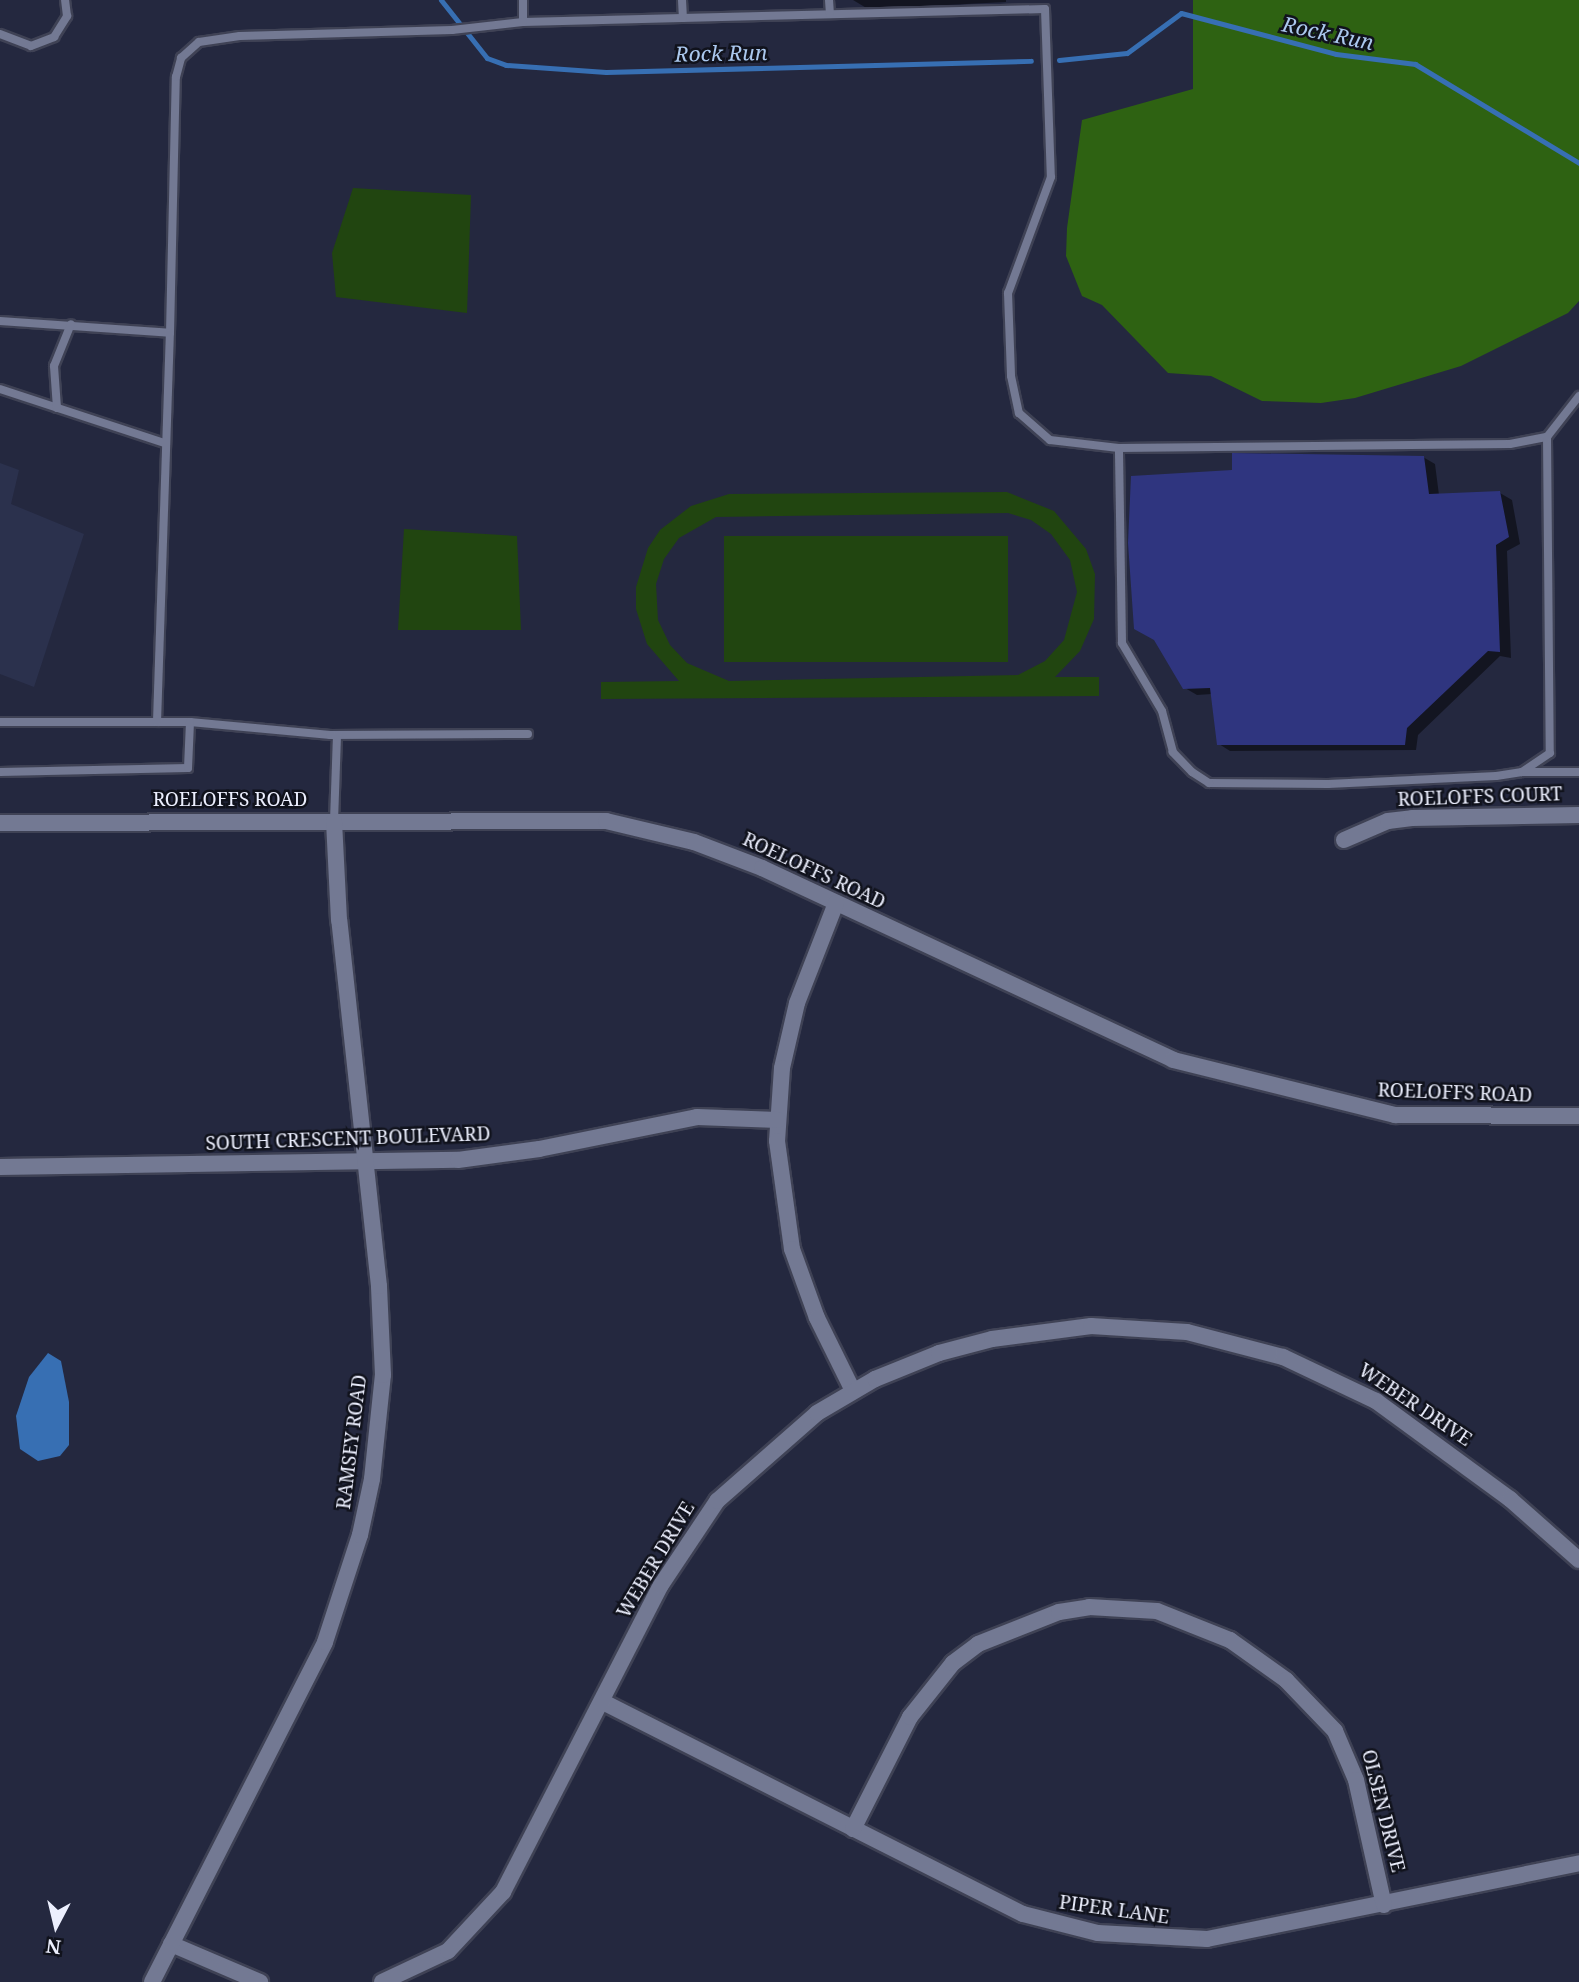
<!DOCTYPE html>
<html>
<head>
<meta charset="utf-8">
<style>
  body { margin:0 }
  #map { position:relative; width:1579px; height:1982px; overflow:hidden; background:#24283f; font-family:"Noto Serif",serif }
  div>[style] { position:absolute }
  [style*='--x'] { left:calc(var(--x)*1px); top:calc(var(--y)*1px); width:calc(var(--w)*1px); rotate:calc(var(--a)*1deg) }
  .built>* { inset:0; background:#2b314d }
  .green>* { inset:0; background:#214510; transform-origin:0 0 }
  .forest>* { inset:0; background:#2e6212 }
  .water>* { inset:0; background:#376fb3 }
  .shadow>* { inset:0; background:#0007 }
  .stream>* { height:5px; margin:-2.5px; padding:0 2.5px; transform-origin:2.5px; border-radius:2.5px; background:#376fb3 }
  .building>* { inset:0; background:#2f357f }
  .roads { filter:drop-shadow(2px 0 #3f4255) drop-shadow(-2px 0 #3f4255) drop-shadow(0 2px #3f4255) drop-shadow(0 -2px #3f4255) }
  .service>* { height:8px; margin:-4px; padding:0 4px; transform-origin:4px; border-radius:4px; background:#737993 }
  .minor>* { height:16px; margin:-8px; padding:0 8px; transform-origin:8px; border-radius:8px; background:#737993 }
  span { translate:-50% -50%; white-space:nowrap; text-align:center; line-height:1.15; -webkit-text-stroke:5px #10121c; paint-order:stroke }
  .street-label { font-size:19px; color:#eceffe }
  .water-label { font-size:21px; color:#abc8ee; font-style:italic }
  .north { position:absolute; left:21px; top:1891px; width:70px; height:70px; -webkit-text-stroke:5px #10121c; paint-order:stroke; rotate:187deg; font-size:19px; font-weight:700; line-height:28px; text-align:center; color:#eceffe }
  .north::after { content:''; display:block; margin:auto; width:24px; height:32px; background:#eceffe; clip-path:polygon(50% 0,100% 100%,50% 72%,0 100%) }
</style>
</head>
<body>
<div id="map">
  <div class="built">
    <div style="clip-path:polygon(0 463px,19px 470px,11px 504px,84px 534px,34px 687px,0 674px)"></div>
  </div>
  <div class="green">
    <div style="clip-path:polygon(353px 188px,471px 195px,467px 313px,336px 297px,332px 253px)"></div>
    <div style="clip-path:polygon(evenodd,1007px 492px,1054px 511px,1086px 549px,1095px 574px,1094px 619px,1080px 651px,1055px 677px,1099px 677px,1099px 696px,601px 699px,601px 682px,679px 681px,647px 644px,636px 609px,636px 587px,648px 548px,660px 530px,691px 506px,729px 494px,1007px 492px,1008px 513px,1031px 520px,1051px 534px,1070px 560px,1077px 592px,1064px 640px,1045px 661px,1018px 675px,729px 681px,687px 663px,670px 645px,658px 620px,656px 584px,664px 559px,679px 538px,716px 517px,1008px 513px)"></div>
    <div style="clip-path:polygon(404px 529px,517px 536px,521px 630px,398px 630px)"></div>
    <div style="left:1008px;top:536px;width:126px;height:284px;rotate:90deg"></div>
  </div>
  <div class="forest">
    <div style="clip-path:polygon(1193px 0,1579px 0,1579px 301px,1568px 313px,1461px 366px,1355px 398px,1321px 403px,1262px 401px,1211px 376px,1168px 373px,1102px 305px,1082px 296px,1066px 256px,1067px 228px,1082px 120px,1193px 89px)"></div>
  </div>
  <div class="water">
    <div style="clip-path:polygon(48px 1353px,61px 1361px,69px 1402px,69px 1445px,60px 1456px,38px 1461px,20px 1449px,16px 1416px,29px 1377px)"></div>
  </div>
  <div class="shadow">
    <div style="clip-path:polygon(853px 0,1006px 0,1006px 2px,868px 9px)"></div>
    <div style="clip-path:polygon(1423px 457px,1435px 464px,1439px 495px,1500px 493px,1512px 500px,1520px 544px,1507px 551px,1511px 658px,1500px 656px,1418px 735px,1416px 750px,1230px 751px,1219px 744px,1212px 694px,1197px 695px,1185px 688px)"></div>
  </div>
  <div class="stream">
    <div style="--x:441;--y:0;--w:74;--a:51.6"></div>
    <div style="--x:487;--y:58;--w:20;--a:20"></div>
    <div style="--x:506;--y:65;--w:100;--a:4"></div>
    <div style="--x:606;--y:72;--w:425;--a:-1.5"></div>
    <div style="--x:1059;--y:60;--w:68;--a:-5.9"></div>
    <div style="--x:1127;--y:53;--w:67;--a:-36.5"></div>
    <div style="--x:1181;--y:13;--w:160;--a:14.8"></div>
    <div style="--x:1336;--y:54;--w:80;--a:7.2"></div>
    <div style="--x:1415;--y:64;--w:192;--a:31.1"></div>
  </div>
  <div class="building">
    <div style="clip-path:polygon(1232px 453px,1424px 456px,1429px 494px,1500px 491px,1509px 537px,1496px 545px,1500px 652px,1488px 651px,1407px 728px,1405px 745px,1217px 745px,1210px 688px,1183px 689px,1154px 640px,1134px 629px,1128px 543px,1131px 476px,1232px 470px)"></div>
  </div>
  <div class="roads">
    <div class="service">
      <div style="--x:523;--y:0;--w:22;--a:90"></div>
      <div style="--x:523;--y:22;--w:522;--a:-1.43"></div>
      <div style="--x:1045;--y:9;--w:168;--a:88"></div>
      <div style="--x:1051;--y:177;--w:124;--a:110.3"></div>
      <div style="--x:1008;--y:293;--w:83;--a:87.9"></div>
      <div style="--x:1011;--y:376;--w:38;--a:78"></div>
      <div style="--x:1019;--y:413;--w:41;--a:41.1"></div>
      <div style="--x:1050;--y:440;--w:69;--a:6.6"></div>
      <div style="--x:1119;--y:448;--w:391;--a:-0.6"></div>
      <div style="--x:1510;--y:444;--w:38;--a:-11"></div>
      <div style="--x:1547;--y:437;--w:316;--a:89.5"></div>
      <div style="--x:1550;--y:753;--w:34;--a:146"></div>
      <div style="--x:1522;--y:772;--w:26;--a:171"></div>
      <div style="--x:1496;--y:776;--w:168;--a:177.3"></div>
      <div style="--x:1328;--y:784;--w:119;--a:-179.5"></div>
      <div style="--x:1209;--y:783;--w:20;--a:-147"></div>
      <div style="--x:1192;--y:772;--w:28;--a:-134"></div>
      <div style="--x:1173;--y:752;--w:42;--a:-105"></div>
      <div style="--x:1162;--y:711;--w:79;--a:-120.5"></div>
      <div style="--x:1122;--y:643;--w:195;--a:-90.9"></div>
      <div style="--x:682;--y:0;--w:18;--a:87"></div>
      <div style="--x:829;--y:0;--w:14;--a:86"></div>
      <div style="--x:0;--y:34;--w:33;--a:21"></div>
      <div style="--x:31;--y:46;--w:25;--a:-21"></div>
      <div style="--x:54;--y:37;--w:25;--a:-58"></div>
      <div style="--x:67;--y:16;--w:16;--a:-97"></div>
      <div style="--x:0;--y:321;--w:170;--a:4"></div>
      <div style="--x:170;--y:333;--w:256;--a:-88.7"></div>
      <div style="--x:176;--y:77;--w:20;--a:-75"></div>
      <div style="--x:181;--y:58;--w:24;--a:-42"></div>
      <div style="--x:199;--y:42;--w:41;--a:-8.3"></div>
      <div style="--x:240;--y:36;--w:212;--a:-1.6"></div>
      <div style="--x:452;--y:30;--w:71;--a:-6.4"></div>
      <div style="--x:0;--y:389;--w:173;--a:18.2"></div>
      <div style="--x:57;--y:408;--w:42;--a:-94.1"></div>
      <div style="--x:54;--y:366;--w:45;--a:-68"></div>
      <div style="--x:1547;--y:437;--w:52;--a:-52"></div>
      <div style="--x:0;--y:722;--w:190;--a:0"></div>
      <div style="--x:190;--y:722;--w:141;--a:5.3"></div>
      <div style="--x:330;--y:735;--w:198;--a:-0.3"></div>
      <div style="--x:157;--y:722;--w:389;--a:-88.1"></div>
      <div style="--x:0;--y:772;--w:188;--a:-1.2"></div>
      <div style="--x:188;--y:768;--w:46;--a:-87.5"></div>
      <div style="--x:1522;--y:772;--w:57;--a:0"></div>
      <div style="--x:334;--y:821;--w:86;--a:-88"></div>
    </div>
    <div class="minor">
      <div style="--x:0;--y:823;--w:606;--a:-0.19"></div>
      <div style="--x:606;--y:821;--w:90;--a:13.4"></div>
      <div style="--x:694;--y:842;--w:73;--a:20.9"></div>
      <div style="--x:762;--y:868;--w:454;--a:25"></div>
      <div style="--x:1173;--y:1060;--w:229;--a:13.9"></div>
      <div style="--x:1395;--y:1115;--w:184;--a:0.3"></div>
      <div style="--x:1344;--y:840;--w:48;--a:-23.4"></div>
      <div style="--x:1388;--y:821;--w:24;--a:-7"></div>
      <div style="--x:1412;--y:818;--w:167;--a:-1"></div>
      <div style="--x:836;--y:903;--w:107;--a:111.3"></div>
      <div style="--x:797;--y:1003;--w:67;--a:103"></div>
      <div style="--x:782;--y:1068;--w:73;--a:93.9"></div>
      <div style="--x:777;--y:1141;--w:109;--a:82.1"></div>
      <div style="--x:792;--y:1249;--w:73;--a:70.1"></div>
      <div style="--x:817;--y:1318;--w:81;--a:63.7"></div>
      <div style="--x:0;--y:1167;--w:458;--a:-0.9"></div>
      <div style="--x:458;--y:1160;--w:82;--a:-7.7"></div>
      <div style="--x:539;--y:1149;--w:161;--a:-11.4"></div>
      <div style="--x:697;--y:1117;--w:81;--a:2.1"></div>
      <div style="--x:603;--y:1702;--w:470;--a:26.8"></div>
      <div style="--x:1023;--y:1914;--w:77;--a:14.2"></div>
      <div style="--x:1098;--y:1933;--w:109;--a:3.2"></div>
      <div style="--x:1207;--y:1939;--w:380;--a:-11.5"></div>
      <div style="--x:853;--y:1829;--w:126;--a:-63"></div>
      <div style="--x:910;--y:1717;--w:69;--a:-51.5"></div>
      <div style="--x:953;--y:1663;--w:31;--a:-37"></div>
      <div style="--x:978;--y:1644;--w:87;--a:-21.6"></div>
      <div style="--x:1059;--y:1612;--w:30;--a:-9"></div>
      <div style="--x:1089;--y:1607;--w:68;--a:3.4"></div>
      <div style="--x:1157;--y:1611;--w:79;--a:21.7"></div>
      <div style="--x:1230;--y:1640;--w:69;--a:35.5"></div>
      <div style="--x:1286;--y:1680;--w:71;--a:46.1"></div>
      <div style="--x:1335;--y:1731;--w:53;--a:66.8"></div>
      <div style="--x:1356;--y:1780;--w:128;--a:77.4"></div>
      <div style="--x:171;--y:1944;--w:97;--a:23.1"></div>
      <div style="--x:152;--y:1982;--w:381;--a:-63"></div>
      <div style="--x:325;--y:1642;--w:113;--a:-71.9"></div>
      <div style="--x:360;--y:1535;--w:57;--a:-77.9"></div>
      <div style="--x:372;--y:1479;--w:105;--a:-84"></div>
      <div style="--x:383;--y:1375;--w:89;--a:-92.6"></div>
      <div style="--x:379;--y:1286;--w:368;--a:-96.2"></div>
      <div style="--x:339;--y:920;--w:99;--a:-92.9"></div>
      <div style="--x:382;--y:1982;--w:73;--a:-25.2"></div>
      <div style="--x:448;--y:1951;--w:81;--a:-47"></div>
      <div style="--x:503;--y:1892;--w:345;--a:-62.8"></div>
      <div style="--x:661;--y:1585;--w:101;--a:-56.3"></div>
      <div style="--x:717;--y:1501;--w:133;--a:-41.3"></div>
      <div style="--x:817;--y:1413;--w:67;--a:-30.4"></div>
      <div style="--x:875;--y:1379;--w:69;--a:-22.1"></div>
      <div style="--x:939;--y:1353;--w:55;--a:-14.8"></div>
      <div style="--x:992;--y:1339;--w:100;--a:-7.5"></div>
      <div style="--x:1091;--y:1326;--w:96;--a:3.6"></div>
      <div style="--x:1187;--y:1332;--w:99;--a:14.6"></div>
      <div style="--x:1283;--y:1357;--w:103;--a:25.3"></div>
      <div style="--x:1376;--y:1401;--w:166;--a:36.2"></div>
      <div style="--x:1510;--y:1499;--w:92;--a:41.5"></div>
    </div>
  </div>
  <div class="street-label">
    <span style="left:1480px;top:797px;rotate:-2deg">ROELOFFS COURT</span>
    <span style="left:230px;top:800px">ROELOFFS ROAD</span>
    <span style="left:814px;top:871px;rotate:25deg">ROELOFFS ROAD</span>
    <span style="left:1455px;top:1093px;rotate:2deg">ROELOFFS ROAD</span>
    <span style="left:348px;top:1139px;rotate:-2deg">SOUTH CRESCENT BOULEVARD</span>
    <span style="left:1415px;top:1405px;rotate:34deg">WEBER DRIVE</span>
    <span style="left:352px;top:1442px;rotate:-83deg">RAMSEY ROAD</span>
    <span style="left:656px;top:1560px;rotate:-59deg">WEBER DRIVE</span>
    <span style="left:1383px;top:1811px;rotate:76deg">OLSEN DRIVE</span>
    <span style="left:1114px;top:1910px;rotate:8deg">PIPER LANE</span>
  </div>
  <div class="water-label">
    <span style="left:1328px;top:33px;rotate:12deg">Rock Run</span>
    <span style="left:721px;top:53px;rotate:-1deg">Rock Run</span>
  </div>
  <div class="north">N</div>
</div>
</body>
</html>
